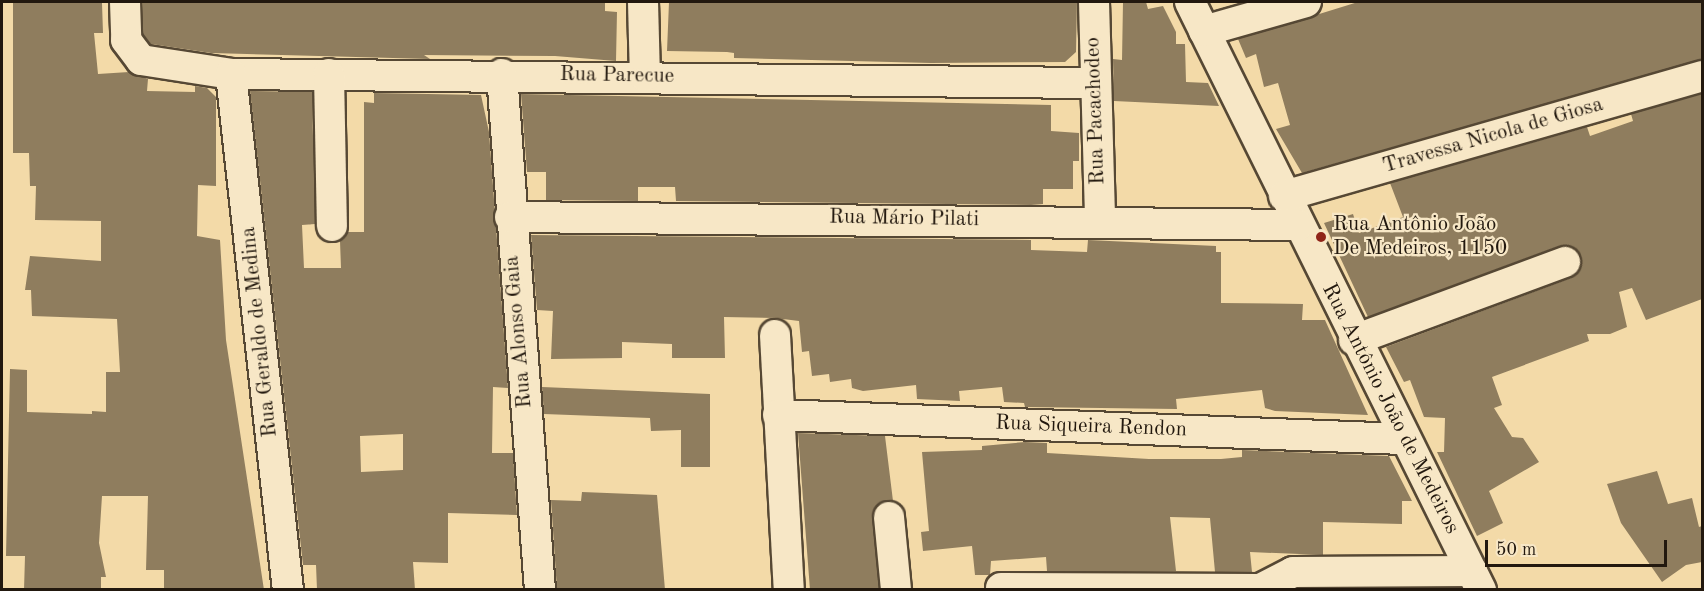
<!DOCTYPE html>
<html>
<head>
<meta charset="utf-8">
<style>
  body { margin:0 }
  #map { position:relative; width:1704px; height:591px; overflow:hidden; background:#f3daa8; font-family:"Old Standard TT",serif }
  div>[style] { position:absolute }
  [style*='--x'] { left:calc(var(--x)*1px); top:calc(var(--y)*1px); width:calc(var(--w)*1px); rotate:calc(var(--a)*1deg) }
  .building>* { inset:0; background:#8f7d5e }
  .roads { filter:drop-shadow(2px 0 #564834) drop-shadow(-2px 0 #564834) drop-shadow(0 2px #564834) drop-shadow(0 -2px #564834) }
  .minor>* { height:30px; margin:-15px; padding:0 15px; transform-origin:15px; border-radius:15px; background:#f7e7c6 }
  .dots>* { width:16px; height:16px; translate:-50% -50%; box-sizing:border-box; border:3px solid #f7e7c6; border-radius:50% }
  span { translate:-50% -50%; white-space:nowrap; text-align:center; line-height:1.15; -webkit-text-stroke:4.5px #f7e7c6; paint-order:stroke }
  .street-label { font-size:21px; color:#22180e }
  .poi-label { font-size:21px; color:#22180e }
  .left { translate:0 -50%; text-align:left }
  .frame { position:absolute; inset:0; border:3px solid #22180e; pointer-events:none }
  .scale { position:absolute; left:1485px; top:540px; width:182px; height:27px; box-sizing:border-box; border:3px solid #22180e; border-top:0; padding-left:8px; font-size:18px; line-height:21px; white-space:nowrap; color:#22180e; -webkit-text-stroke:4px #f7e7c6; paint-order:stroke }
</style>
</head>
<body>
<div id="map">
  <div class="building">
    <div style="clip-path:polygon(13px 2px,102px 3px,103px 33px,94px 33px,98px 74px,129px 72px,148px 79px,147px 91px,195px 92px,195px 86px,207px 88px,216px 97px,216px 186px,198px 185px,197px 236px,220px 240px,226px 340px,264px 590px,164px 590px,164px 570px,146px 570px,148px 496px,102px 496px,99px 543px,106px 577px,101px 577px,101px 590px,24px 590px,25px 556px,6px 556px,10px 369px,27px 370px,27px 412px,92px 414px,92px 411px,106px 412px,106px 372px,120px 372px,117px 319px,32px 316px,31px 290px,25px 290px,30px 256px,101px 261px,101px 221px,35px 220px,36px 186px,30px 186px,29px 153px,13px 153px)"></div>
    <div style="clip-path:polygon(142px 2px,605px 2px,605px 11px,617px 12px,616px 61px,555px 56px,424px 55px,430px 59px,211px 53px,151px 44px,143px 34px)"></div>
    <div style="clip-path:polygon(669px 2px,1077px 2px,1076px 52px,1065px 62px,931px 63px,734px 58px,734px 53px,727px 52px,667px 51px)"></div>
    <div style="clip-path:polygon(1123px 2px,1146px 2px,1148px 9px,1163px 6px,1176px 32px,1176px 44px,1185px 44px,1186px 82px,1208px 83px,1219px 106px,1114px 101px,1113px 59px,1122px 60px)"></div>
    <div style="clip-path:polygon(1358px 2px,1702px 2px,1702px 59px,1302px 173px,1276px 129px,1290px 125px,1278px 83px,1264px 87px,1256px 54px,1246px 58px,1238px 39px)"></div>
    <div style="clip-path:polygon(evenodd,250px 91px,312px 92px,315px 224px,302px 225px,304px 268px,341px 268px,340px 241px,348px 232px,364px 232px,364px 102px,374px 103px,374px 93px,481px 95px,489px 132px,508px 388px,493px 387px,492px 453px,513px 453px,517px 515px,448px 513px,448px 563px,413px 562px,415px 590px,317px 590px,316px 565px,303px 565px,250px 91px,403px 434px,403px 470px,361px 472px,360px 436px,403px 434px)"></div>
    <div style="clip-path:polygon(521px 94px,1051px 105px,1051px 131px,1079px 133px,1079px 161px,1073px 161px,1073px 189px,1043px 189px,1043px 204px,1031px 205px,676px 201px,675px 187px,638px 187px,638px 201px,546px 200px,546px 172px,527px 172px)"></div>
    <div style="clip-path:polygon(1702px 94px,1702px 299px,1646px 320px,1632px 288px,1619px 292px,1627px 327px,1610px 334px,1587px 334px,1589px 341px,1492px 377px,1502px 405px,1494px 408px,1512px 437px,1523px 438px,1539px 462px,1489px 491px,1503px 523px,1477px 536px,1437px 452px,1444px 452px,1445px 418px,1424px 417px,1410px 380px,1404px 382px,1386px 347px,1571px 278px,1582px 265px,1581px 255px,1568px 245px,1559px 246px,1368px 317px,1324px 223px,1353px 214px,1359px 233px,1403px 217px,1390px 183px,1587px 127px,1590px 136px,1633px 121px,1631px 114px)"></div>
    <div style="clip-path:polygon(531px 235px,1031px 240px,1031px 250px,1087px 252px,1088px 240px,1216px 246px,1216px 252px,1221px 252px,1221px 303px,1303px 304px,1302px 320px,1325px 320px,1368px 415px,1275px 411px,1265px 408px,1262px 390px,1176px 399px,1177px 409px,1025px 407px,1024px 403px,1004px 402px,1002px 387px,959px 391px,960px 401px,917px 399px,916px 385px,863px 391px,852px 388px,851px 379px,830px 382px,829px 374px,812px 376px,809px 351px,802px 352px,799px 321px,775px 318px,724px 317px,725px 358px,672px 358px,672px 344px,622px 342px,622px 358px,551px 359px,553px 311px,537px 310px)"></div>
    <div style="clip-path:polygon(542px 387px,710px 394px,710px 467px,681px 467px,681px 430px,651px 431px,650px 418px,544px 414px)"></div>
    <div style="clip-path:polygon(798px 433px,885px 436px,893px 501px,879px 503px,872px 518px,879px 590px,810px 590px)"></div>
    <div style="clip-path:polygon(1025px 442px,1047px 443px,1047px 453px,1149px 459px,1221px 459px,1242px 457px,1242px 450px,1389px 456px,1412px 501px,1402px 501px,1402px 524px,1323px 522px,1323px 555px,1250px 552px,1252px 572px,1215px 572px,1210px 518px,1170px 517px,1176px 571px,1047px 571px,1046px 557px,991px 561px,990px 575px,975px 575px,972px 546px,923px 551px,921px 532px,929px 531px,922px 452px,982px 450px,982px 446px)"></div>
    <div style="clip-path:polygon(1657px 471px,1668px 504px,1692px 498px,1699px 527px,1702px 526px,1702px 562px,1686px 565px,1662px 582px,1621px 523px,1607px 484px)"></div>
    <div style="clip-path:polygon(582px 492px,657px 495px,665px 590px,557px 590px,551px 500px,581px 501px)"></div>
  </div>
  <div class="roads">
    <div class="minor">
      <div style="--x:125;--y:2;--w:38;--a:88"></div>
      <div style="--x:126;--y:40;--w:25;--a:53"></div>
      <div style="--x:141;--y:60;--w:91;--a:8.8"></div>
      <div style="--x:231;--y:74;--w:864;--a:0.6"></div>
      <div style="--x:643;--y:2;--w:74;--a:88.5"></div>
      <div style="--x:1094;--y:2;--w:219;--a:88.4"></div>
      <div style="--x:1190;--y:2;--w:656;--a:63.67"></div>
      <div style="--x:1204;--y:31;--w:106;--a:-15.9"></div>
      <div style="--x:231;--y:74;--w:519;--a:83.7"></div>
      <div style="--x:329;--y:74;--w:152;--a:88.9"></div>
      <div style="--x:502;--y:74;--w:517;--a:85.79"></div>
      <div style="--x:1284;--y:196;--w:435;--a:-16"></div>
      <div style="--x:510;--y:217;--w:788;--a:0.58"></div>
      <div style="--x:775;--y:335;--w:255;--a:86.9"></div>
      <div style="--x:1354;--y:340;--w:225;--a:-20.3"></div>
      <div style="--x:778;--y:415;--w:626;--a:2.2"></div>
      <div style="--x:889;--y:517;--w:73;--a:84.5"></div>
      <div style="--x:1001;--y:588;--w:259;--a:0.2"></div>
      <div style="--x:1260;--y:589;--w:37;--a:-27"></div>
      <div style="--x:1293;--y:572;--w:179;--a:-0.3"></div>
    </div>
  </div>
  <div class="dots">
    <div style="left:1321px;top:237px;background:#8f2418"></div>
  </div>
  <div class="street-label">
    <span style="left:617px;top:76px;rotate:1deg">Rua Parecue</span>
    <span style="left:1096px;top:111px;rotate:-92deg">Rua Pacachodeo</span>
    <span style="left:1493px;top:136px;rotate:-16deg">Travessa Nicola de Giosa</span>
    <span style="left:904px;top:219px;rotate:1deg">Rua Mário Pilati</span>
    <span style="left:260px;top:332px;rotate:-96deg">Rua Geraldo de Medina</span>
    <span style="left:519px;top:332px;rotate:-95deg">Rua Alonso Gaia</span>
    <span style="left:1390px;top:409px;rotate:63deg">Rua Antônio João de Medeiros</span>
    <span style="left:1091px;top:427px;rotate:2deg">Rua Siqueira Rendon</span>
  </div>
  <div class="poi-label">
    <span class="left" style="left:1333px;top:237px">Rua Antônio João<br>De Medeiros, 1150</span>
  </div>
  <div class="frame"></div>
  <div class="scale">50 m</div>
</div>
</body>
</html>
